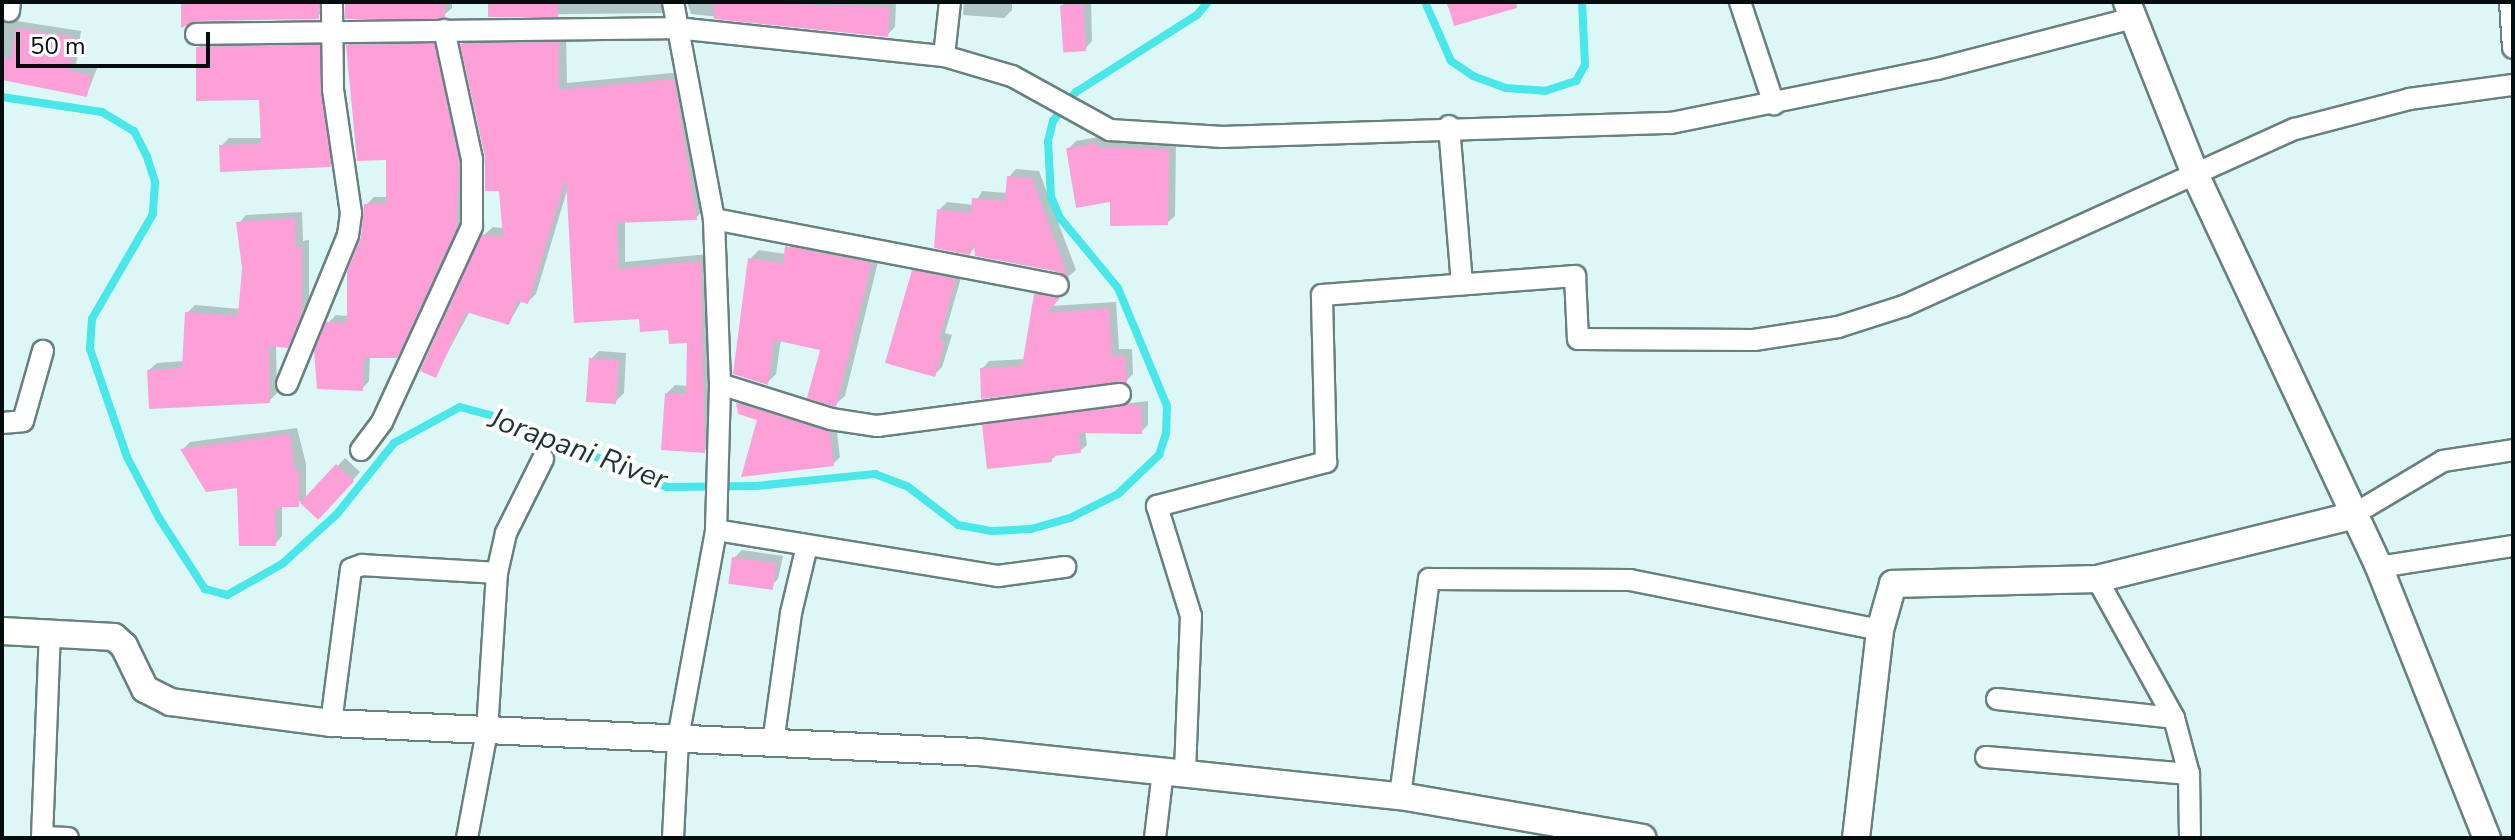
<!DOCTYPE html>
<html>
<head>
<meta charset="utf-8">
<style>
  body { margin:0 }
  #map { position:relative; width:2515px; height:840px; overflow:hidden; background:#dcf7f6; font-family:"Nunito Sans",sans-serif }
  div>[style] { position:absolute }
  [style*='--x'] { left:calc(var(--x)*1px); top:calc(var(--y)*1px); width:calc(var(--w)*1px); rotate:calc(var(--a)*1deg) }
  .shadow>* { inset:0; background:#0003 }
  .stream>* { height:8px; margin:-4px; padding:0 4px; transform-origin:4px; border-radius:4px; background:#48e7e9 }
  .building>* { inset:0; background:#fca0d7; transform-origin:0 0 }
  .roads { filter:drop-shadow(2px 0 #688080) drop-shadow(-2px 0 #688080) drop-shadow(0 2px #688080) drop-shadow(0 -2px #688080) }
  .minor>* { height:20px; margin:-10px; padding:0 10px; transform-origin:10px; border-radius:10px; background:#fff }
  .tertiary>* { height:26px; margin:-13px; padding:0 13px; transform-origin:13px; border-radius:13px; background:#fff }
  span { translate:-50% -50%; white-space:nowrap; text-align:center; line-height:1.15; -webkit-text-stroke:8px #fff; paint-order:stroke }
  .water-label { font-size:30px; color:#1c3636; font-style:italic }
  .frame { position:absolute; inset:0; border:4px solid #050e0e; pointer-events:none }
  .scale { position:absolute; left:16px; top:32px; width:194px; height:36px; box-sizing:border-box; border:4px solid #050e0e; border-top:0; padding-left:10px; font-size:24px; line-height:28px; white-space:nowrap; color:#050e0e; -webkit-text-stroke:6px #fff; paint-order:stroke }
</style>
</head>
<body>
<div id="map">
  <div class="shadow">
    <div style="clip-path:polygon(2px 2px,4px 19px,81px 31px,76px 65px,97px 68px,87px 94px,2px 78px)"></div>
    <div style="clip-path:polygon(183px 2px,327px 2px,318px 17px)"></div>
    <div style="clip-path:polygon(346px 2px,452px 2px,452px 8px,444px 15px)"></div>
    <div style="clip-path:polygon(489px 2px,669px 2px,669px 5px,661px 13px,490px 15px)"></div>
    <div style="clip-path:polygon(687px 2px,896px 2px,895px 27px,887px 35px,691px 14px)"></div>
    <div style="clip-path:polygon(964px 2px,1012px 2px,1012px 10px,1004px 18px,963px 15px)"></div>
    <div style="clip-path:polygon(1065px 2px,1091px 2px,1092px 41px,1085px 49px,1062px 6px)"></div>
    <div style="clip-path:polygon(1446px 2px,1531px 2px,1489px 9px,1455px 23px)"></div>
    <div style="clip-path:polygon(566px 35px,567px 83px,682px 72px,704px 209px,696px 218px,625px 221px,625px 262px,709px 254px,713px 442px,704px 451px,666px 394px,675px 385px,688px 386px,689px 341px,641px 317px,568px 187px,536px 294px,528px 302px,522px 300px,509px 323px,470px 311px,435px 376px,484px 235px,493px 227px,504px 228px,501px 189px,487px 156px,462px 44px,471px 36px)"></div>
    <div style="clip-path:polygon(441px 37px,466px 152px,463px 219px,404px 348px,396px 356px,370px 356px,369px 381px,362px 389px,328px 323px,336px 315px,349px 316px,366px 205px,374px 197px,388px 197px,388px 158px,348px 46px,355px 38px)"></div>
    <div style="clip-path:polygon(326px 39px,338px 157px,330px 165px,221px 146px,229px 138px,263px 138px,261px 98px,198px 48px,205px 40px)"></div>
    <div style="clip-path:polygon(1104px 136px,1105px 140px,1176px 142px,1175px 216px,1167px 223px,1068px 149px,1076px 141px)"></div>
    <div style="clip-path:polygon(1016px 169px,1039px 171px,1076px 270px,1069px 276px,976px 246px,970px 253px,939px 210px,947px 202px,974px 205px,982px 191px,1008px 193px,1009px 177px)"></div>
    <div style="clip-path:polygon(302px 212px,303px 241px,309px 240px,309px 304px,295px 338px,287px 346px,276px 345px,277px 393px,269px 401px,149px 370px,157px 363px,184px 361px,187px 313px,195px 305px,240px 309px,244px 268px,239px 223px,246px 215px)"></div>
    <div style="clip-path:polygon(796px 238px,880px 254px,845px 396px,836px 404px,822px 349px,781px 339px,776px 374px,767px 383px,750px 259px,759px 250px,786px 254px)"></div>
    <div style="clip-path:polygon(921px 263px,963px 271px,945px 333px,952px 335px,942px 367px,935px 374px,914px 271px)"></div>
    <div style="clip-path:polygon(1043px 287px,1065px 290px,1050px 306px,1116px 302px,1119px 349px,1132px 349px,1133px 374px,1126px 381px,982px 369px,989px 361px,1025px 359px,1036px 295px)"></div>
    <div style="clip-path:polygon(599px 351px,626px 353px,624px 393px,616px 401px,591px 359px)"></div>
    <div style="clip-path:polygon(745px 397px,836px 425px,840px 457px,833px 464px,759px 418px,739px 413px,738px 404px)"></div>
    <div style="clip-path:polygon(1148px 401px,1148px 425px,1141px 432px,1085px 431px,1087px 445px,1080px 451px,1058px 454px,1051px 460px,984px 426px,991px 419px)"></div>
    <div style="clip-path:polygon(297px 428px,306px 464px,306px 501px,345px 458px,360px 472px,320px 518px,302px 501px,282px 505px,282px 536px,275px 544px,238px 485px,183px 449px,190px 442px)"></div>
    <div style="clip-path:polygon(742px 550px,783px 556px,778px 579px,770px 587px,734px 558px)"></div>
  </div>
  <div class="stream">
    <div style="--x:1425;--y:2;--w:64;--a:66.2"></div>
    <div style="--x:1451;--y:61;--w:27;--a:34"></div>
    <div style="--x:1473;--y:76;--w:35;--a:20"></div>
    <div style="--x:1506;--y:88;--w:39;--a:4"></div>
    <div style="--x:1545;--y:91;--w:33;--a:-18"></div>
    <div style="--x:1576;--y:81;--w:18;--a:-61"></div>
    <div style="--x:1585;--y:65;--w:63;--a:-92.7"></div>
    <div style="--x:2;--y:97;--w:101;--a:8.5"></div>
    <div style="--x:102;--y:112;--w:37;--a:31"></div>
    <div style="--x:134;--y:131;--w:29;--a:63"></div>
    <div style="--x:147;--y:157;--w:26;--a:72"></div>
    <div style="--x:155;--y:182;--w:32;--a:94"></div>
    <div style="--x:153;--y:214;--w:121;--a:120.2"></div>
    <div style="--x:92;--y:319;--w:30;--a:94"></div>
    <div style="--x:90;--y:349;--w:114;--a:71.1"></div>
    <div style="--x:127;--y:457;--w:69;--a:62.3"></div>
    <div style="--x:159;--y:518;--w:85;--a:57.1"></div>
    <div style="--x:205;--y:589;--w:23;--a:15"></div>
    <div style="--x:227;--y:595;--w:63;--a:-29.4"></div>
    <div style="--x:282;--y:564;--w:74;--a:-42.3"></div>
    <div style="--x:337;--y:514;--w:91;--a:-51.2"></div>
    <div style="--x:394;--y:443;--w:75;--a:-28.6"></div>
    <div style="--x:460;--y:407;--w:51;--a:14.9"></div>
    <div style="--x:509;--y:420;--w:172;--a:23"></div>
    <div style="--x:667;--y:487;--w:89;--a:-0.6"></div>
    <div style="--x:756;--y:486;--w:120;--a:-5.8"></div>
    <div style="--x:875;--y:474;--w:34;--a:21"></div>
    <div style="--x:907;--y:486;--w:64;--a:37.4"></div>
    <div style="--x:958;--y:525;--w:35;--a:10"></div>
    <div style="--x:992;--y:531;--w:39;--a:-3"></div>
    <div style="--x:1031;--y:529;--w:41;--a:-15.8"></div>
    <div style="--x:1070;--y:518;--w:54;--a:-26.6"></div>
    <div style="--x:1118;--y:494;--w:57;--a:-43.6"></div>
    <div style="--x:1159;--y:455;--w:22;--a:-72"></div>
    <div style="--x:1166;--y:434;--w:28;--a:-88"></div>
    <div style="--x:1167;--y:406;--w:128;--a:-112.6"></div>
    <div style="--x:1118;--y:288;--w:91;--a:-129.6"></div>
    <div style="--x:1060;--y:218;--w:23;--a:-113"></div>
    <div style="--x:1051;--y:197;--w:56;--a:-93.1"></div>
    <div style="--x:1048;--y:141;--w:21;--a:-76"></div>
    <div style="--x:1053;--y:121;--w:37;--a:-52"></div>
    <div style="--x:1076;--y:92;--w:143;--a:-32.5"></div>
    <div style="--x:1197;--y:15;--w:17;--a:-50"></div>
  </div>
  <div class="building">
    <div style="clip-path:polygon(181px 2px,319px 2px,319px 19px,196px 21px,181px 28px)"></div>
    <div style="left:345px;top:2px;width:100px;height:17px"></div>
    <div style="left:488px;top:2px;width:70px;height:15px"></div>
    <div style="clip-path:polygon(714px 2px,890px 7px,888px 37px,714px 19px)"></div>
    <div style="clip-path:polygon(1447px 2px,1516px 2px,1517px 8px,1454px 26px)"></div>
    <div style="left:1083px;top:4px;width:47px;height:23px;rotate:86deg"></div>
    <div style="clip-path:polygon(16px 28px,75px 37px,70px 71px,91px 75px,87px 97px,2px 80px,2px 57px,11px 59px)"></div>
    <div style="clip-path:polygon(559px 42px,559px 90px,674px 79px,697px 220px,617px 223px,618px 269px,701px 261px,705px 453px,661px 450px,665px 393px,686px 394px,687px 343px,669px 344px,668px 330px,640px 332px,639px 319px,574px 323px,566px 178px,528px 304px,517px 301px,509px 325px,466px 312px,436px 378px,420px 371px,482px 234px,503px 237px,499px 191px,485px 191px,485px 157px,460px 44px)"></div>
    <div style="clip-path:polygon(434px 44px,459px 160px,457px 228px,397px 358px,364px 358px,363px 391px,317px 389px,314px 351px,326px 322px,347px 322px,347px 272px,361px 237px,364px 204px,386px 204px,386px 160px,357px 161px,346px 45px)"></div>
    <div style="clip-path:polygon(320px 45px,331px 167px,220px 172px,219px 145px,261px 144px,259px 100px,196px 101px,196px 47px)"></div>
    <div style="clip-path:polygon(1097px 143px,1098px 147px,1169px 149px,1168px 225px,1110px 226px,1110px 202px,1076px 208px,1066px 148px)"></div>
    <div style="clip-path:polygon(1007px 176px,1032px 178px,1069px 279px,1060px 272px,975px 256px,974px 242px,970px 255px,934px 248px,937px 209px,971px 213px,972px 198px,1005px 201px)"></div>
    <div style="clip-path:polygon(295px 218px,296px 247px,302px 247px,302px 313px,288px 348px,269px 346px,270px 403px,149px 409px,147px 370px,182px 368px,185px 312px,238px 316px,242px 268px,236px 222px)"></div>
    <div style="clip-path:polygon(785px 246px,872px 263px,836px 407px,807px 398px,820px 350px,774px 340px,768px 385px,733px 374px,748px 258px,783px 263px)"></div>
    <div style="clip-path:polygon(912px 270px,956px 279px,939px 341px,945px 342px,935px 377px,885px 363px)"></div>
    <div style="clip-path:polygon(1034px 294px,1060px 298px,1047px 313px,1109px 308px,1112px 356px,1125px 355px,1127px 383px,981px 399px,980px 368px,1022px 366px)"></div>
    <div style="left:589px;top:358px;width:30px;height:44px;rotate:4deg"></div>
    <div style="clip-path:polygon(736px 403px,830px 432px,834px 466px,741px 477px,757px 420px,738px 414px)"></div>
    <div style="clip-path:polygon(1128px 404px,1142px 407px,1142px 434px,1079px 433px,1081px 453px,1052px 456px,1052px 462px,987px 469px,982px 425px)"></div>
    <div style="clip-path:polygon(290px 434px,295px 471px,299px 471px,299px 507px,275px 507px,276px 546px,239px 546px,237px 488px,206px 492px,180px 449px)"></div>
    <div style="left:336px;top:464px;width:25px;height:53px;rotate:43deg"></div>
    <div style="left:732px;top:557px;width:45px;height:27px;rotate:8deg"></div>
  </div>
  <div class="roads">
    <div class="minor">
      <div style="--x:1740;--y:2;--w:108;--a:71.6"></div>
      <div style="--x:2510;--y:2;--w:46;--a:86.3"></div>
      <div style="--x:9;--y:11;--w:9;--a:-84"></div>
      <div style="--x:196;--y:34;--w:480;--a:-0.7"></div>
      <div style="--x:676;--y:28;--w:269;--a:6"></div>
      <div style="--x:944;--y:56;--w:71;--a:16.4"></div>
      <div style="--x:1012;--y:76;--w:112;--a:28.9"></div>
      <div style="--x:1110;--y:130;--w:113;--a:3.5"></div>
      <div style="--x:1223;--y:137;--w:448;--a:-1.8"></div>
      <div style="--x:1671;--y:123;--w:271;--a:-11.5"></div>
      <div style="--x:1937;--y:69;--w:203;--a:-14.6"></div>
      <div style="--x:944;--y:56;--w:54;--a:-83.7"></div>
      <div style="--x:1449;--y:126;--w:159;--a:85.3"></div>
      <div style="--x:714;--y:219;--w:350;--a:10.9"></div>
      <div style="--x:287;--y:384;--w:161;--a:-67.7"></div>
      <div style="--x:348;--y:235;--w:22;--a:-82"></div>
      <div style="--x:351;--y:213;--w:125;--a:-98.3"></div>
      <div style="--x:333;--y:89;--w:87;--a:-90.7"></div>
      <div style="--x:720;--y:384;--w:116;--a:17.5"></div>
      <div style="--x:831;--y:419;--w:47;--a:8.7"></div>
      <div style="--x:877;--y:426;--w:245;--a:-7.5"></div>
      <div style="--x:2;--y:423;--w:21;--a:-5"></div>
      <div style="--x:23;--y:421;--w:73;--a:-74.1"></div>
      <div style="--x:361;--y:450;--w:35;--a:-53"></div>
      <div style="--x:382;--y:422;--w:216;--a:-65.3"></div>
      <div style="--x:472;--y:226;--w:67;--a:-90"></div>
      <div style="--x:472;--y:159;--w:132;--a:-102.2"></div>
      <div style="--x:2351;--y:516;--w:107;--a:-30.9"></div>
      <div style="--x:2443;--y:461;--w:71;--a:-8.9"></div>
      <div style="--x:716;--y:530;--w:286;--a:9.3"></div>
      <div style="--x:998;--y:576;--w:68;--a:-7.7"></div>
      <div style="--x:2379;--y:567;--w:136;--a:-8.9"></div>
      <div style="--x:2097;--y:579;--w:159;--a:61"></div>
      <div style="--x:2174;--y:718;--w:58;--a:75"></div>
      <div style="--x:2189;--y:774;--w:64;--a:89.1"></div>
      <div style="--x:1997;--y:699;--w:178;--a:6.1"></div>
      <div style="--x:331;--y:723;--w:155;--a:-82.6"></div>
      <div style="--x:351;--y:569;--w:12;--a:-20"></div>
      <div style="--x:362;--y:565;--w:135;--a:3.4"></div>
      <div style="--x:773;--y:743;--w:131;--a:-82.1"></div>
      <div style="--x:791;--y:613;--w:69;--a:-76.6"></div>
      <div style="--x:1986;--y:757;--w:204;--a:4.8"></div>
      <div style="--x:1185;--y:772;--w:156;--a:-87.8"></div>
      <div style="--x:1191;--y:616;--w:115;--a:-107.2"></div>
      <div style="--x:1157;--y:506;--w:175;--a:-14.6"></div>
      <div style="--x:1326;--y:462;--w:167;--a:-91.4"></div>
      <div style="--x:1322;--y:295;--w:254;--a:-4.3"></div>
      <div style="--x:1575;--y:276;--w:63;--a:87.3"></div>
      <div style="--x:1578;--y:339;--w:176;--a:0.3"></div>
      <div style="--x:1754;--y:340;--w:85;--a:-8.8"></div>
      <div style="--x:1838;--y:327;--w:69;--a:-17.7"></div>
      <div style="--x:1904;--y:306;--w:429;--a:-24.4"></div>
      <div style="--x:2295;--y:129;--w:118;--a:-14.7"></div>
      <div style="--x:2409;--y:99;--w:105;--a:-7.7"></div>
      <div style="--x:1400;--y:796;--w:219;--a:-82.4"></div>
      <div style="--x:1429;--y:579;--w:201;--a:0.3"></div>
      <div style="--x:1630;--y:580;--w:255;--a:11.3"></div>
      <div style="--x:42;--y:837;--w:26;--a:2"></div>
      <div style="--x:42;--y:838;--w:204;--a:-87.8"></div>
      <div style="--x:467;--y:838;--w:109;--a:-79.4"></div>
      <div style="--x:487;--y:731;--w:158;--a:-86.4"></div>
      <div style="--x:497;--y:573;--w:41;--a:-77.3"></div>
      <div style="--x:506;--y:533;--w:83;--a:-63.4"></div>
      <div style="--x:673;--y:838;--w:100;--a:-87.1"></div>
      <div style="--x:678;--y:738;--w:211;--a:-79.6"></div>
      <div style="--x:716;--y:530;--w:146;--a:-88.4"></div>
      <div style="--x:720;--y:384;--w:165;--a:-92.1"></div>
      <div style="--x:714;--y:219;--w:221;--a:-100.7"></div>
      <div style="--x:1155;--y:838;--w:67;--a:-83.2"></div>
    </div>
    <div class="tertiary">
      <div style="--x:2127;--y:2;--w:185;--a:68.4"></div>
      <div style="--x:2195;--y:174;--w:434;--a:64.9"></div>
      <div style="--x:2379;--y:567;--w:292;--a:68.3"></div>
      <div style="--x:2;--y:631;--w:112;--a:3.1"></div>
      <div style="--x:114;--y:637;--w:13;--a:42"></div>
      <div style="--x:124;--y:646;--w:48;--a:64"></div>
      <div style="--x:145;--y:689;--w:29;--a:27"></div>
      <div style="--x:171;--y:702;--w:161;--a:7.5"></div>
      <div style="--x:331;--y:723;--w:648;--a:2.57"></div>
      <div style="--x:978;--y:752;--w:424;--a:6"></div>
      <div style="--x:1400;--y:796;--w:246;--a:9.8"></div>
      <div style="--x:1856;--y:838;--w:209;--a:-83.4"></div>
      <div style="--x:1880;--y:630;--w:48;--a:-74.2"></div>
      <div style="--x:1893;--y:584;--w:204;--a:-1.4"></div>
      <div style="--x:2097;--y:579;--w:262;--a:-13.9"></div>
    </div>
  </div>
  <div class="water-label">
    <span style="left:578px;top:450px;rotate:20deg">Jorapani River</span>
  </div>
  <div class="frame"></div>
  <div class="scale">50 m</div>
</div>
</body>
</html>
